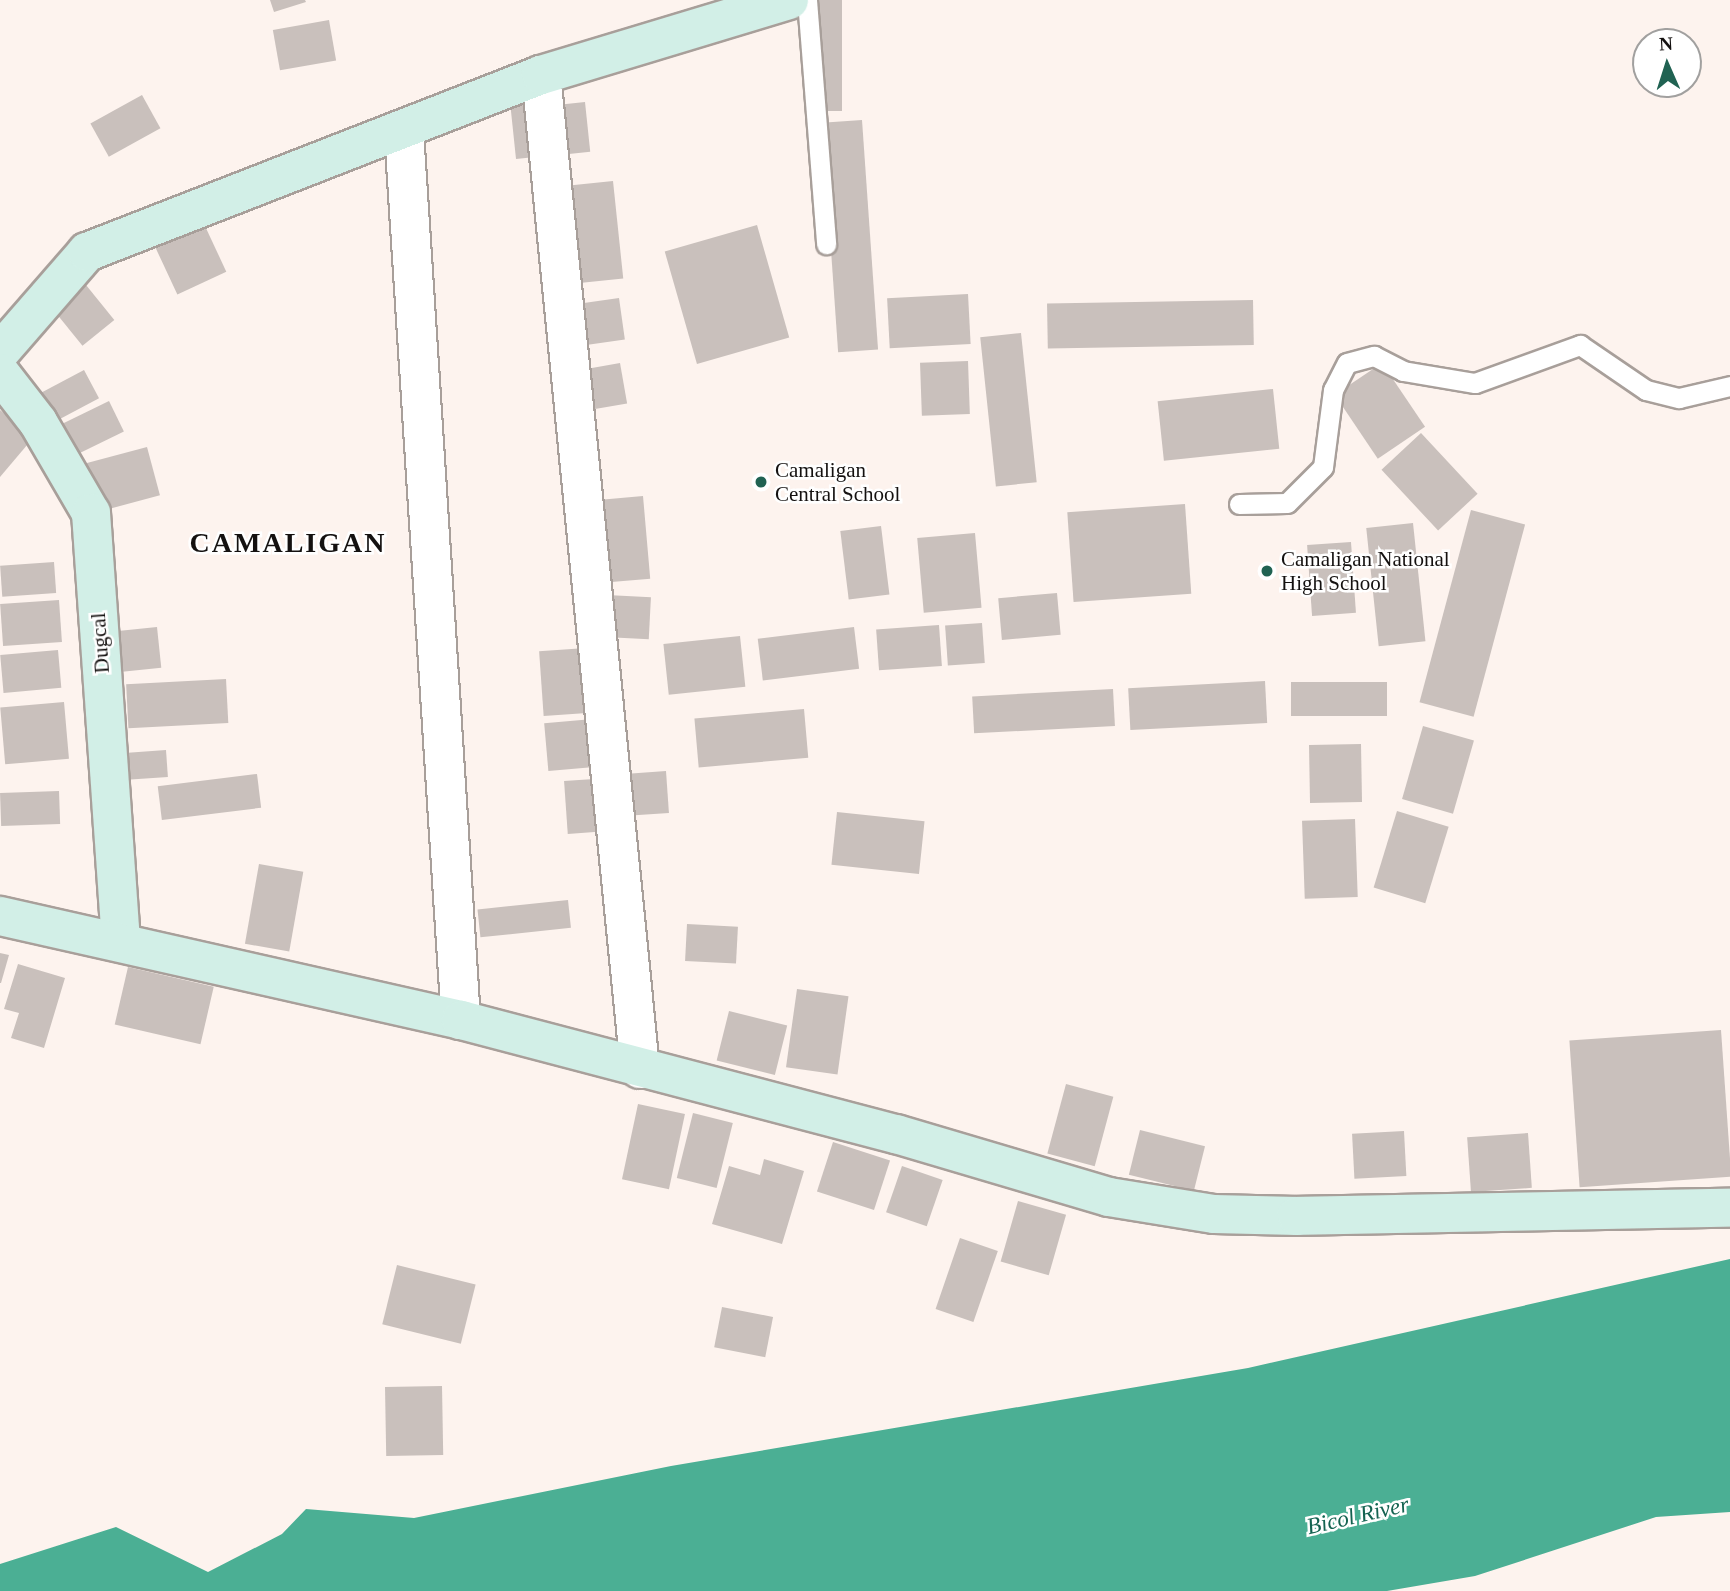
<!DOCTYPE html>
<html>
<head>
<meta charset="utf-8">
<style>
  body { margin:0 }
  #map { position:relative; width:1730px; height:1591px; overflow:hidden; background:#fdf3ee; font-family:Georgia,serif }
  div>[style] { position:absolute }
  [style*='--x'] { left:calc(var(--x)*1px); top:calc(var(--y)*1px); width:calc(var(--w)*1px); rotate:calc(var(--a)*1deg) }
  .water>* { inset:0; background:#4baf94 }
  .building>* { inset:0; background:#c9c0bc; transform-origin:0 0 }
  .roads { filter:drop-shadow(2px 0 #a89f9a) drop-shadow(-2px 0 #a89f9a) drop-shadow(0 2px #a89f9a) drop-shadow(0 -2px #a89f9a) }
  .lane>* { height:19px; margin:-9.5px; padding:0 9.5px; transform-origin:9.5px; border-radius:9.5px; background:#fff }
  .street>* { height:38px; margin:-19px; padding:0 19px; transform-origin:19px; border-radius:19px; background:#fff }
  .secondary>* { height:38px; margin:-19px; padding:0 19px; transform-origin:19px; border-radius:19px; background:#d2efe7 }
  .dots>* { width:19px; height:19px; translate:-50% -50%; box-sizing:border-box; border:4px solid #fff; border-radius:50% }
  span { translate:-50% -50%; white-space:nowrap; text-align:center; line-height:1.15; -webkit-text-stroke:5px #fff; paint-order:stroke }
  .poi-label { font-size:21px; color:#141110 }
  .left { translate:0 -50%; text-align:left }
  .street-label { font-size:21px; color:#141110 }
  .water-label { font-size:23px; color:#146351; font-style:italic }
  .district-label { font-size:28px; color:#141110; font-weight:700; letter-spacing:2px }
  .north { position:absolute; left:1632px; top:28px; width:70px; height:70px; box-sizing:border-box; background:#fff; border:2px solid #a1a09f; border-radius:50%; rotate:357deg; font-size:19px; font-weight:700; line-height:28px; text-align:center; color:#141110 }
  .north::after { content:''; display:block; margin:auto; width:24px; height:32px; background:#206252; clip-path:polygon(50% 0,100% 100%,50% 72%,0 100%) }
</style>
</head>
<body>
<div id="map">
  <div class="water">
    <div style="clip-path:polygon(1730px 1259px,1730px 1512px,1656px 1517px,1475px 1576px,1387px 1591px,0 1591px,0 1564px,116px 1527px,208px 1572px,282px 1534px,306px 1509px,414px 1518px,671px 1466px,1248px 1368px)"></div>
  </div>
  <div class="building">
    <div style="clip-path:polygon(270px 0,305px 0,306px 2px,274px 12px)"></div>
    <div style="left:813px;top:0;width:29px;height:111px"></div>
    <div style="left:329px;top:20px;width:41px;height:57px;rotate:80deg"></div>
    <div style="left:142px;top:95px;width:38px;height:59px;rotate:61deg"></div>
    <div style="left:541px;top:100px;width:56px;height:31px;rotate:84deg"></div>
    <div style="left:585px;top:102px;width:50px;height:38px;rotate:84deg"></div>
    <div style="left:862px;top:120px;width:230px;height:40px;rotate:86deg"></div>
    <div style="left:613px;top:181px;width:98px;height:56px;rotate:84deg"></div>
    <div style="left:198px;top:211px;width:67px;height:54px;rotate:65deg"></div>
    <div style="left:757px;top:225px;width:117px;height:96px;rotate:74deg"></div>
    <div style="left:86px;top:285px;width:45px;height:41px;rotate:51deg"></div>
    <div style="left:968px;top:294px;width:50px;height:81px;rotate:87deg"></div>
    <div style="left:619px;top:298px;width:42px;height:39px;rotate:82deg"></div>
    <div style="left:1253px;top:300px;width:45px;height:206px;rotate:89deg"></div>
    <div style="left:1021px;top:333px;width:150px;height:41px;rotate:84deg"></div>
    <div style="left:968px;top:361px;width:53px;height:48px;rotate:88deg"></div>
    <div style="left:620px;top:363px;width:41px;height:40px;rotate:80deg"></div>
    <div style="left:1382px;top:363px;width:77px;height:57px;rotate:56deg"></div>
    <div style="left:84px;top:370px;width:32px;height:55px;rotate:62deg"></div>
    <div style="left:1273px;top:389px;width:60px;height:116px;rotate:84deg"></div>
    <div style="left:109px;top:401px;width:34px;height:61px;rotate:64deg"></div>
    <div style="clip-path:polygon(0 410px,33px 438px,0 477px)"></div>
    <div style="left:1421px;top:433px;width:83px;height:54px;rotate:47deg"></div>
    <div style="left:147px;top:447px;width:50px;height:66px;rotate:75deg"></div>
    <div style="left:643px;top:496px;width:83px;height:42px;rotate:85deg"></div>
    <div style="left:1185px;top:504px;width:90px;height:118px;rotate:86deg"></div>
    <div style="left:1471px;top:510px;width:56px;height:199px;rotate:15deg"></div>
    <div style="left:1413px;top:523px;width:119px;height:47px;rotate:84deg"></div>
    <div style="left:881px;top:526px;width:69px;height:41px;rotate:83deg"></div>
    <div style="left:975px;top:533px;width:75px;height:58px;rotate:85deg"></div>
    <div style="left:1351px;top:542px;width:71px;height:44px;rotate:86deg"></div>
    <div style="left:54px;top:562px;width:31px;height:54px;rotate:86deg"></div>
    <div style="left:1057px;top:593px;width:42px;height:59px;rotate:85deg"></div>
    <div style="left:607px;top:595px;width:44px;height:42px;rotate:3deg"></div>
    <div style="left:59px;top:600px;width:42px;height:59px;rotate:86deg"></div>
    <div style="left:982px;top:623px;width:40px;height:37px;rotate:86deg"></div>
    <div style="left:939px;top:625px;width:41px;height:63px;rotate:86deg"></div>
    <div style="left:157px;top:627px;width:41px;height:44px;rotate:84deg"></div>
    <div style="left:854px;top:627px;width:42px;height:97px;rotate:83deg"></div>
    <div style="left:740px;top:636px;width:51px;height:77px;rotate:84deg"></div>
    <div style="left:586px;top:648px;width:65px;height:47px;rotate:86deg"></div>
    <div style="left:58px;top:650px;width:38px;height:58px;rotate:85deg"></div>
    <div style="left:226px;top:679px;width:44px;height:100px;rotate:87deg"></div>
    <div style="left:1265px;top:681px;width:42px;height:137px;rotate:87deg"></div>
    <div style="left:1291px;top:682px;width:96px;height:34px"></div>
    <div style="left:1113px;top:689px;width:37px;height:141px;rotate:87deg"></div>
    <div style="left:64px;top:702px;width:57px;height:64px;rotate:85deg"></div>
    <div style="left:804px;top:709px;width:49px;height:110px;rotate:85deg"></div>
    <div style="left:593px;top:719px;width:48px;height:49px;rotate:85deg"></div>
    <div style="left:1423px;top:726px;width:53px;height:76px;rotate:16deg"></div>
    <div style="left:1361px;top:744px;width:58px;height:52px;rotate:89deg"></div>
    <div style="left:166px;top:750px;width:27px;height:52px;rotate:86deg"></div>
    <div style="left:666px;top:771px;width:42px;height:38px;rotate:86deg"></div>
    <div style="left:257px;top:774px;width:34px;height:100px;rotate:83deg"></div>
    <div style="left:594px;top:779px;width:53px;height:30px;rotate:86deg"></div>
    <div style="left:59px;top:791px;width:33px;height:59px;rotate:88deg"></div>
    <div style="left:1397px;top:811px;width:54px;height:80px;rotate:17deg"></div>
    <div style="left:837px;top:812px;width:88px;height:53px;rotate:6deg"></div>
    <div style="left:1355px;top:819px;width:78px;height:53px;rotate:88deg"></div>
    <div style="left:259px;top:864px;width:45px;height:81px;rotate:10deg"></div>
    <div style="left:568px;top:900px;width:28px;height:91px;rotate:84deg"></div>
    <div style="left:687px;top:924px;width:51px;height:37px;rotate:3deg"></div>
    <div style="clip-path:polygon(0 953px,9px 955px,1px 983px,0 983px)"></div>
    <div style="clip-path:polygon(18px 964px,65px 978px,44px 1048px,11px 1038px,19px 1013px,4px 1009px)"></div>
    <div style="left:128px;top:967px;width:88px;height:59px;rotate:13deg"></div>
    <div style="left:797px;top:989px;width:52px;height:79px;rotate:8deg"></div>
    <div style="left:729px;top:1011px;width:60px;height:51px;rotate:14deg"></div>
    <div style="left:1721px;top:1030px;width:147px;height:152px;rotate:86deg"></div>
    <div style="left:1066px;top:1084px;width:49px;height:72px;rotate:15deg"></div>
    <div style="left:638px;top:1104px;width:48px;height:77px;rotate:12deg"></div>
    <div style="left:693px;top:1113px;width:41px;height:67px;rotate:14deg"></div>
    <div style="left:1140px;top:1130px;width:67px;height:46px;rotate:14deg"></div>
    <div style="left:1404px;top:1131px;width:45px;height:52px;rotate:87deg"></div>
    <div style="left:1528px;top:1133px;width:55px;height:61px;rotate:86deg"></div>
    <div style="left:833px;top:1142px;width:60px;height:52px;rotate:18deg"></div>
    <div style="clip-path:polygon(764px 1159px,804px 1171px,782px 1244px,712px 1224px,729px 1166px,760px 1175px)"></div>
    <div style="left:902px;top:1166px;width:43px;height:49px;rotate:19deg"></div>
    <div style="left:1018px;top:1201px;width:50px;height:63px;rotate:16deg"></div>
    <div style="left:960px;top:1238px;width:40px;height:75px;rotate:19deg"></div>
    <div style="left:397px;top:1265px;width:81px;height:61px;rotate:14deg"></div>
    <div style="left:722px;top:1307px;width:52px;height:41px;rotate:11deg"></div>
    <div style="left:442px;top:1386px;width:69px;height:57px;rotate:89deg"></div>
  </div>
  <div class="roads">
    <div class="lane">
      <div style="--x:807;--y:0;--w:245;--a:85.5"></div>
      <div style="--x:1239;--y:504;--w:48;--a:-1.2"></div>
      <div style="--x:1287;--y:503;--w:51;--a:-45"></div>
      <div style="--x:1323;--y:467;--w:78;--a:-82.6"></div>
      <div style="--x:1333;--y:390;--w:30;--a:-63"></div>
      <div style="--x:1347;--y:363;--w:28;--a:-15"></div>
      <div style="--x:1374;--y:356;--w:33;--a:27"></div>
      <div style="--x:1403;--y:371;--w:73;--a:9.5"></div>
      <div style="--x:1475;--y:383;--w:112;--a:-19.9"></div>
      <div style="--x:1580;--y:345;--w:80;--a:34.3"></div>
      <div style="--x:1646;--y:390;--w:34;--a:14"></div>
      <div style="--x:1679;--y:398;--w:52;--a:-13.2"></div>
    </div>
    <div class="street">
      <div style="--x:541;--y:75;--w:999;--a:84.31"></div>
      <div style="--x:404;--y:132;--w:890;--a:86.33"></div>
    </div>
    <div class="secondary">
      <div style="--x:0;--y:352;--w:133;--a:-49"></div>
      <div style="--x:87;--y:252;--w:487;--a:-21.3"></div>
      <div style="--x:541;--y:75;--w:259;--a:-16.8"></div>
      <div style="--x:0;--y:373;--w:62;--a:52.2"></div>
      <div style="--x:38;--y:422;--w:105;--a:59.8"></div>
      <div style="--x:91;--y:513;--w:429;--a:86"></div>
      <div style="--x:0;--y:916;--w:473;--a:12.7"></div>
      <div style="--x:461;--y:1020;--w:450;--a:14.7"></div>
      <div style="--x:896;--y:1134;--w:222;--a:16.5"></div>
      <div style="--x:1109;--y:1197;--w:106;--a:9.2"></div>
      <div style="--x:1214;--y:1214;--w:83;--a:1.4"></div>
      <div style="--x:1297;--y:1216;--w:433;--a:-1.1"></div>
    </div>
  </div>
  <div class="dots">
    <div style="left:761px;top:482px;background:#206252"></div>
    <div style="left:1267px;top:571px;background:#206252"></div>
  </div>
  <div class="poi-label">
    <span class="left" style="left:775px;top:482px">Camaligan<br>Central School</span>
    <span class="left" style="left:1281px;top:571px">Camaligan National<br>High School</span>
  </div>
  <div class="street-label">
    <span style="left:100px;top:643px;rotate:-94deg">Dugcal</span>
  </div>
  <div class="water-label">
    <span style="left:1358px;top:1516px;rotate:-13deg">Bicol River</span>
  </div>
  <div class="district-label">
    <span style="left:288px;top:543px">CAMALIGAN</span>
  </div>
  <div class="north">N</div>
</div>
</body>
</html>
